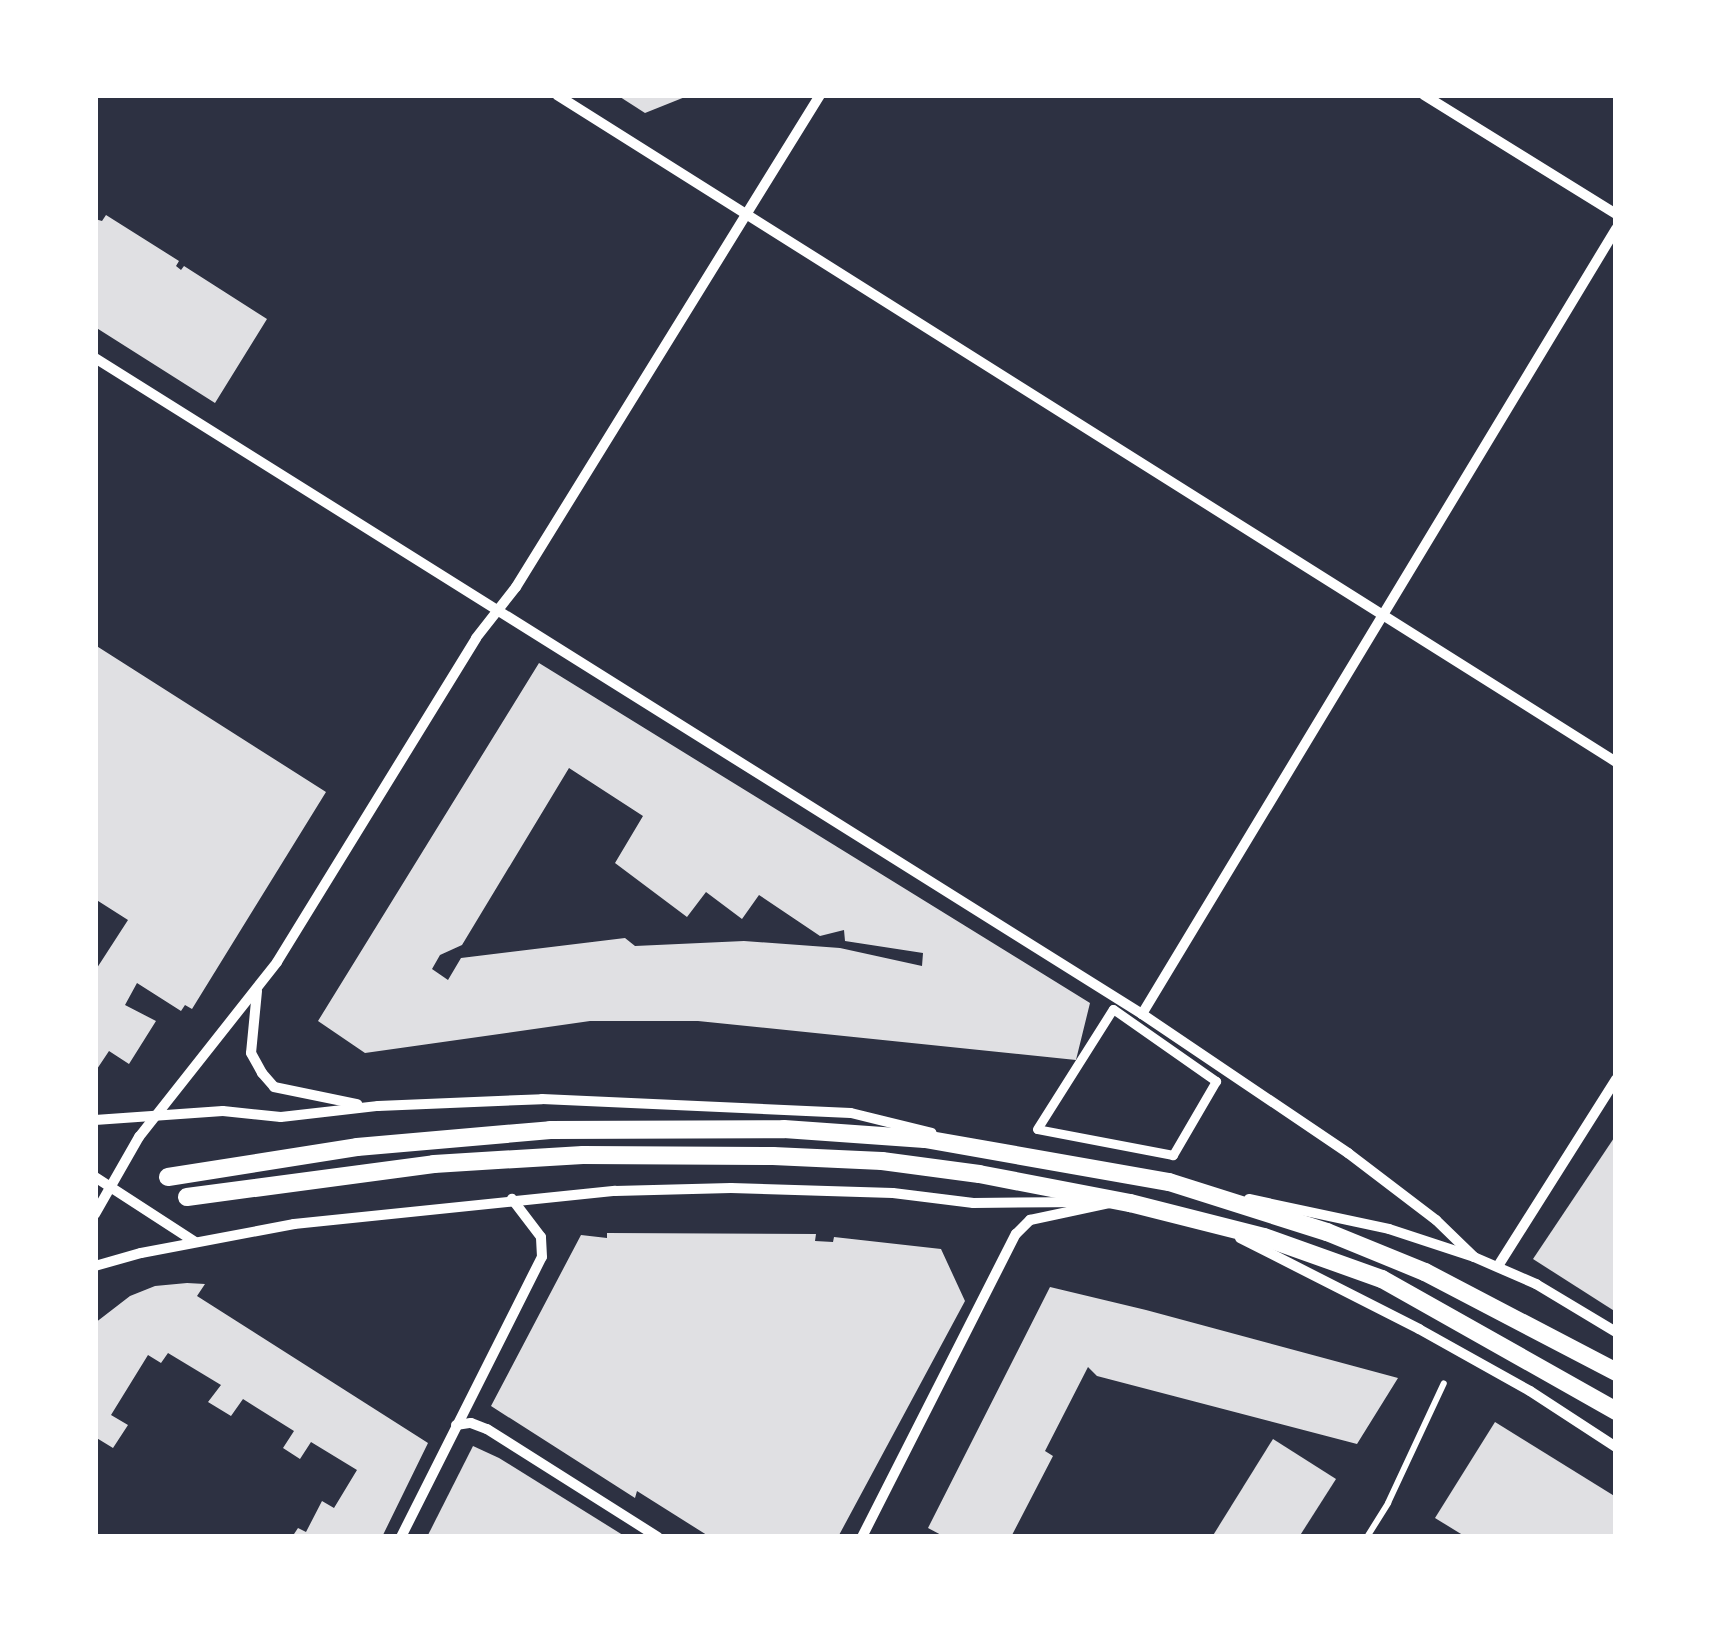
<!DOCTYPE html>
<html>
<head>
<meta charset="utf-8">
<style>
  body { margin:0 }
  #map { position:relative; width:1711px; height:1632px; overflow:hidden; background:#2d3142; font-family:Raleway,sans-serif }
  div>[style] { position:absolute }
  [style*='--x'] { left:calc(var(--x)*1px); top:calc(var(--y)*1px); width:calc(var(--w)*1px); rotate:calc(var(--a)*1deg) }
  .building>* { inset:0; background:#e0e0e3 }
  .path>* { height:6px; margin:-3px; padding:0 3px; transform-origin:3px; border-radius:3px; background:#fff }
  .pedestrian>* { height:9px; margin:-4.5px; padding:0 4.5px; transform-origin:4.5px; border-radius:4.5px; background:#fff }
  .minor>* { height:10px; margin:-5px; padding:0 5px; transform-origin:5px; border-radius:5px; background:#fff }
  .tertiary>* { height:18px; margin:-9px; padding:0 9px; transform-origin:9px; border-radius:9px; background:#fff }
  span { translate:-50% -50%; white-space:nowrap; text-align:center; line-height:1.15; -webkit-text-stroke:10px #fff; paint-order:stroke }
  .frame { position:absolute; inset:0; border:98px solid #fff; pointer-events:none }
</style>
</head>
<body>
<div id="map">
  <div class="building">
    <div style="clip-path:polygon(617px 95px,690px 95px,645px 113px)"></div>
    <div style="clip-path:polygon(106px 215px,179px 261px,176px 266px,181px 270px,184px 266px,267px 319px,215px 403px,95px 327px,95px 219px,102px 221px)"></div>
    <div style="clip-path:polygon(95px 645px,326px 792px,192px 1009px,185px 1005px,181px 1011px,137px 983px,125px 1005px,156px 1021px,129px 1064px,109px 1051px,97px 1069px,95px 971px,128px 920px,95px 899px)"></div>
    <div style="clip-path:polygon(evenodd,539px 663px,1090px 1003px,1076px 1060px,698px 1021px,590px 1021px,365px 1053px,318px 1021px,539px 663px,569px 768px,643px 816px,615px 863px,687px 917px,706px 892px,742px 919px,759px 895px,820px 936px,844px 930px,845px 941px,923px 953px,922px 966px,840px 948px,744px 941px,635px 946px,625px 938px,461px 958px,448px 980px,432px 969px,440px 955px,462px 945px,569px 768px)"></div>
    <div style="clip-path:polygon(1616px 1135px,1616px 1312px,1533px 1259px)"></div>
    <div style="clip-path:polygon(607px 1233px,816px 1234px,815px 1241px,833px 1242px,834px 1237px,941px 1249px,965px 1301px,838px 1537px,710px 1537px,637px 1491px,635px 1498px,491px 1406px,581px 1235px,607px 1238px)"></div>
    <div style="clip-path:polygon(187px 1283px,205px 1284px,197px 1296px,428px 1443px,382px 1537px,292px 1537px,298px 1528px,306px 1532px,322px 1501px,334px 1508px,357px 1470px,311px 1442px,300px 1459px,283px 1448px,294px 1431px,243px 1399px,231px 1416px,208px 1402px,221px 1385px,168px 1353px,161px 1363px,148px 1355px,111px 1415px,128px 1425px,113px 1448px,95px 1437px,95px 1323px,130px 1296px,155px 1286px)"></div>
    <div style="clip-path:polygon(1050px 1287px,1146px 1310px,1398px 1378px,1357px 1444px,1097px 1376px,1088px 1367px,1045px 1451px,1053px 1456px,1011px 1537px,945px 1537px,928px 1528px)"></div>
    <div style="clip-path:polygon(1495px 1422px,1616px 1497px,1616px 1537px,1466px 1537px,1435px 1518px)"></div>
    <div style="clip-path:polygon(1273px 1439px,1336px 1479px,1299px 1537px,1212px 1537px)"></div>
    <div style="clip-path:polygon(473px 1446px,499px 1458px,626px 1537px,427px 1537px)"></div>
  </div>
  <div class="path">
    <div style="--x:1367;--y:1537;--w:40;--a:-58"></div>
    <div style="--x:1388;--y:1503;--w:132;--a:-65"></div>
  </div>
  <div class="pedestrian">
    <div style="--x:1113;--y:1009;--w:126;--a:35"></div>
    <div style="--x:1216;--y:1081;--w:86;--a:120.2"></div>
    <div style="--x:1173;--y:1155;--w:138;--a:-169.2"></div>
    <div style="--x:1037;--y:1129;--w:142;--a:-57.7"></div>
  </div>
  <div class="minor">
    <div style="--x:557;--y:95;--w:1252;--a:32.2"></div>
    <div style="--x:1424;--y:95;--w:226;--a:31.8"></div>
    <div style="--x:95;--y:358;--w:1236;--a:32.07"></div>
    <div style="--x:1142;--y:1014;--w:249;--a:34"></div>
    <div style="--x:1348;--y:1153;--w:111;--a:37.3"></div>
    <div style="--x:1436;--y:1220;--w:53;--a:44.2"></div>
    <div style="--x:257;--y:991;--w:62;--a:95.5"></div>
    <div style="--x:251;--y:1053;--w:23;--a:61"></div>
    <div style="--x:262;--y:1073;--w:18;--a:49"></div>
    <div style="--x:274;--y:1087;--w:85;--a:11.6"></div>
    <div style="--x:1142;--y:1014;--w:917;--a:-58.88"></div>
    <div style="--x:95;--y:1120;--w:128;--a:-4"></div>
    <div style="--x:223;--y:1111;--w:58;--a:5.9"></div>
    <div style="--x:281;--y:1117;--w:98;--a:-6.5"></div>
    <div style="--x:378;--y:1106;--w:164;--a:-2.4"></div>
    <div style="--x:542;--y:1099;--w:309;--a:2.6"></div>
    <div style="--x:851;--y:1113;--w:83;--a:13.9"></div>
    <div style="--x:95;--y:1177;--w:119;--a:33"></div>
    <div style="--x:1249;--y:1199;--w:143;--a:12.1"></div>
    <div style="--x:1389;--y:1229;--w:89;--a:18.2"></div>
    <div style="--x:1474;--y:1257;--w:68;--a:23.5"></div>
    <div style="--x:1536;--y:1284;--w:93;--a:31"></div>
    <div style="--x:95;--y:1214;--w:89;--a:-60.3"></div>
    <div style="--x:139;--y:1137;--w:223;--a:-51.7"></div>
    <div style="--x:277;--y:962;--w:380;--a:-58.4"></div>
    <div style="--x:476;--y:638;--w:65;--a:-51.9"></div>
    <div style="--x:516;--y:587;--w:578;--a:-58.29"></div>
    <div style="--x:1240;--y:1238;--w:201;--a:26.9"></div>
    <div style="--x:1419;--y:1329;--w:127;--a:29.2"></div>
    <div style="--x:1530;--y:1391;--w:103;--a:33.1"></div>
    <div style="--x:95;--y:1266;--w:48;--a:-15.8"></div>
    <div style="--x:141;--y:1253;--w:156;--a:-10.7"></div>
    <div style="--x:294;--y:1224;--w:323;--a:-5.9"></div>
    <div style="--x:615;--y:1191;--w:116;--a:-1.5"></div>
    <div style="--x:731;--y:1188;--w:162;--a:1.8"></div>
    <div style="--x:893;--y:1193;--w:81;--a:7.1"></div>
    <div style="--x:973;--y:1203;--w:116;--a:-0.5"></div>
    <div style="--x:1498;--y:1266;--w:221;--a:-57.7"></div>
    <div style="--x:456;--y:1425;--w:15;--a:-8"></div>
    <div style="--x:471;--y:1423;--w:17;--a:21"></div>
    <div style="--x:487;--y:1429;--w:202;--a:32.3"></div>
    <div style="--x:401;--y:1537;--w:313;--a:-63.3"></div>
    <div style="--x:542;--y:1257;--w:20;--a:-93"></div>
    <div style="--x:541;--y:1237;--w:48;--a:-127.3"></div>
    <div style="--x:862;--y:1537;--w:340;--a:-63.1"></div>
    <div style="--x:1016;--y:1234;--w:20;--a:-45"></div>
    <div style="--x:1030;--y:1220;--w:81;--a:-12.1"></div>
  </div>
  <div class="tertiary">
    <div style="--x:168;--y:1177;--w:191;--a:-9"></div>
    <div style="--x:357;--y:1147;--w:194;--a:-5"></div>
    <div style="--x:550;--y:1130;--w:234;--a:-0.2"></div>
    <div style="--x:784;--y:1129;--w:141;--a:4.1"></div>
    <div style="--x:925;--y:1139;--w:248;--a:10"></div>
    <div style="--x:1169;--y:1182;--w:166;--a:17.6"></div>
    <div style="--x:1327;--y:1232;--w:106;--a:22.2"></div>
    <div style="--x:1425;--y:1272;--w:216;--a:27.6"></div>
    <div style="--x:187;--y:1197;--w:249;--a:-7.6"></div>
    <div style="--x:434;--y:1164;--w:149;--a:-3.5"></div>
    <div style="--x:583;--y:1155;--w:190;--a:0.3"></div>
    <div style="--x:773;--y:1156;--w:109;--a:2.6"></div>
    <div style="--x:882;--y:1161;--w:98;--a:7.6"></div>
    <div style="--x:979;--y:1174;--w:154;--a:10.9"></div>
    <div style="--x:1130;--y:1203;--w:138;--a:14.2"></div>
    <div style="--x:1264;--y:1237;--w:125;--a:19.6"></div>
    <div style="--x:1382;--y:1279;--w:269;--a:29.4"></div>
  </div>
  <div class="frame"></div>
</div>
</body>
</html>
